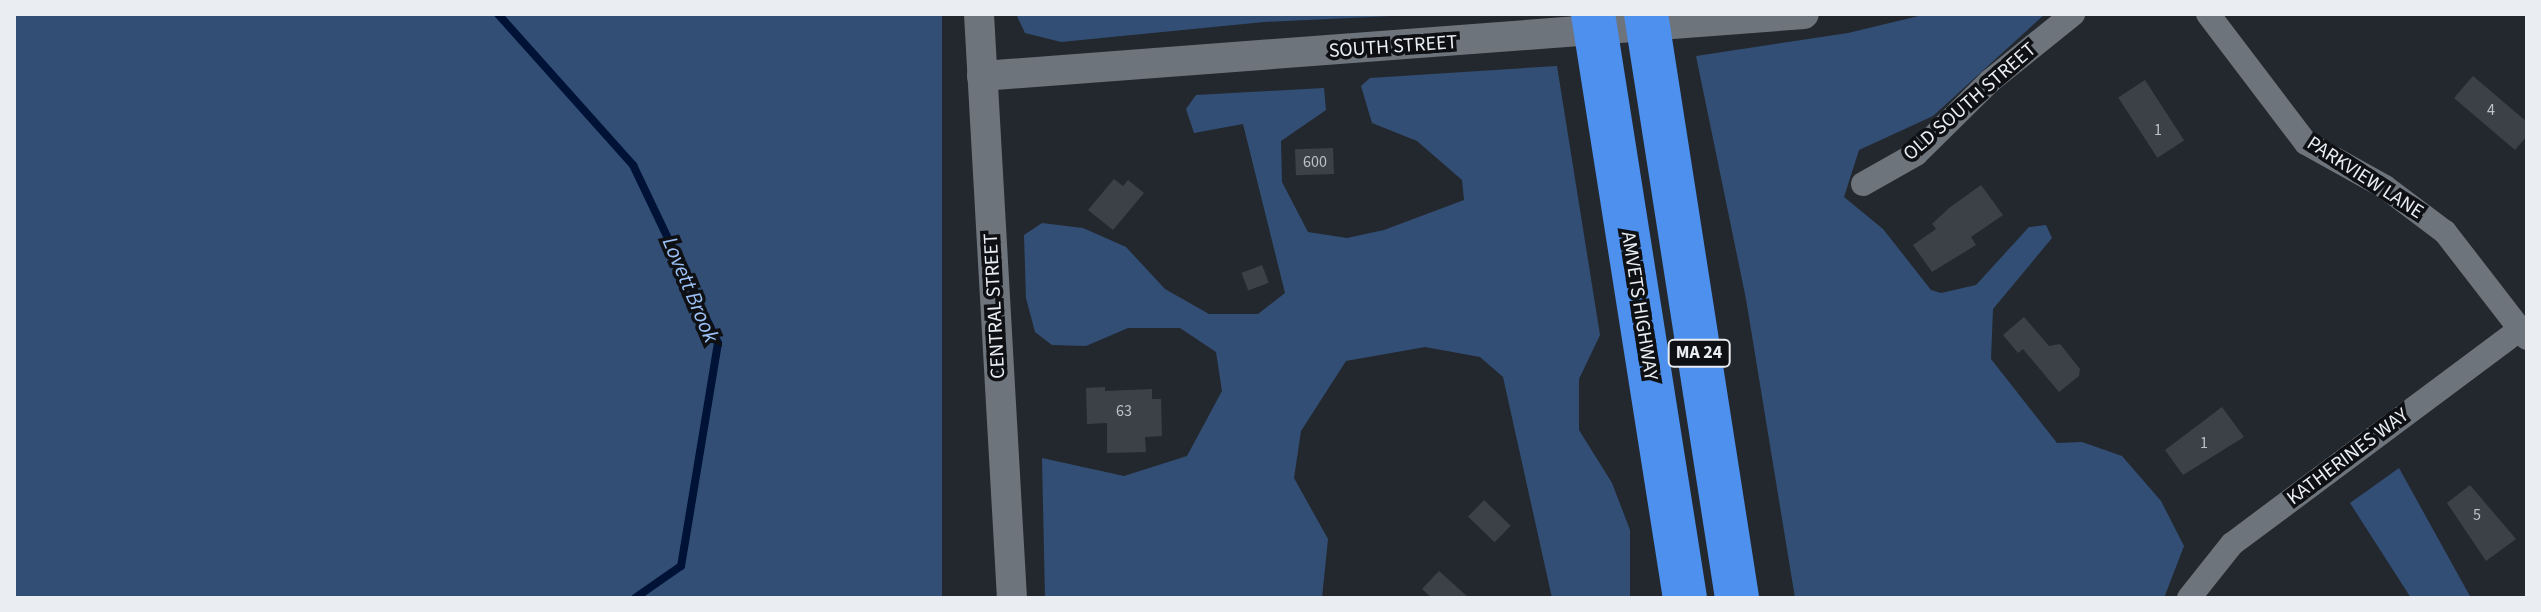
<!DOCTYPE html>
<html>
<head>
<meta charset="utf-8">
<style>
  body { margin:0 }
  #map { position:relative; width:2541px; height:612px; overflow:hidden; background:#23282e; font-family:"Source Sans 3",sans-serif }
  div>[style] { position:absolute }
  [style*='--x'] { left:calc(var(--x)*1px); top:calc(var(--y)*1px); width:calc(var(--w)*1px); rotate:calc(var(--a)*1deg) }
  .green>* { inset:0; background:#334e75; transform-origin:0 0 }
  .stream>* { height:8px; margin:-4px; padding:0 4px; transform-origin:4px; border-radius:4px; background:#001337 }
  .building>* { inset:0; background:#3c4148; transform-origin:0 0 }
  .minor>* { height:24px; margin:-12px; padding:0 12px; transform-origin:12px; border-radius:12px; background:#6e747c }
  .tertiary>* { height:30px; margin:-15px; padding:0 15px; transform-origin:15px; border-radius:15px; background:#6e747c }
  .motorway>* { height:44px; margin:-22px; padding:0 22px; transform-origin:22px; border-radius:22px; background:#4d90ee }
  span { translate:-50% -50%; white-space:nowrap; text-align:center; line-height:1.15; -webkit-text-stroke:7px #0e1013; paint-order:stroke }
  .number-label { font-size:16px; color:#bec2c8 }
  .number-label span { -webkit-text-stroke-width:0 }
  .shield-label span { padding:2px 6px; background:#0e1013; border:2px solid; border-radius:6px; -webkit-text-stroke-width:0 }
  .shield-label { font-size:18px; color:#eaedf2; font-weight:700 }
  .street-label { font-size:20px; color:#eaedf2 }
  .water-label { font-size:22px; color:#9cc1f7; font-style:italic }
  .frame { position:absolute; inset:0; border:16px solid #eaedf2; pointer-events:none }
</style>
</head>
<body>
<div id="map">
  <div class="green">
    <div style="left:14px;top:14px;width:928px;height:584px"></div>
    <div style="clip-path:polygon(1016px 14px,1434px 14px,1264px 22px,1061px 42px,1025px 33px)"></div>
    <div style="clip-path:polygon(1927px 14px,2045px 14px,1933px 116px,1859px 150px,1844px 197px,1883px 229px,1931px 290px,1941px 293px,1976px 285px,2029px 227px,2046px 225px,2052px 238px,1993px 309px,1991px 359px,2057px 443px,2082px 442px,2122px 456px,2161px 501px,2184px 546px,2164px 598px,1795px 598px,1746px 299px,1696px 56px,1848px 33px)"></div>
    <div style="clip-path:polygon(1557px 66px,1600px 335px,1579px 379px,1579px 430px,1612px 483px,1630px 530px,1630px 598px,1552px 598px,1503px 377px,1480px 357px,1425px 347px,1346px 361px,1301px 431px,1294px 478px,1328px 539px,1322px 598px,1045px 598px,1042px 458px,1124px 476px,1187px 456px,1222px 391px,1216px 352px,1180px 328px,1128px 328px,1086px 346px,1052px 345px,1035px 332px,1026px 298px,1024px 235px,1042px 223px,1083px 228px,1126px 247px,1165px 289px,1209px 314px,1258px 314px,1285px 293px,1243px 124px,1194px 133px,1186px 109px,1196px 95px,1324px 88px,1326px 110px,1281px 141px,1282px 182px,1308px 232px,1347px 238px,1384px 230px,1464px 200px,1462px 180px,1417px 141px,1372px 123px,1361px 86px,1370px 78px)"></div>
    <div style="clip-path:polygon(2399px 468px,2471px 598px,2411px 598px,2350px 503px)"></div>
  </div>
  <div class="stream">
    <div style="--x:498;--y:14;--w:203;--a:48.2"></div>
    <div style="--x:633;--y:165;--w:197;--a:64.5"></div>
    <div style="--x:718;--y:343;--w:226;--a:99.4"></div>
    <div style="--x:681;--y:566;--w:56;--a:145.2"></div>
  </div>
  <div class="building">
    <div style="clip-path:polygon(2473px 76px,2527px 122px,2527px 136px,2515px 150px,2454px 98px)"></div>
    <div style="left:2145px;top:80px;width:72px;height:32px;rotate:57deg"></div>
    <div style="left:1333px;top:148px;width:26px;height:38px;rotate:88deg"></div>
    <div style="clip-path:polygon(1114px 179px,1123px 186px,1128px 180px,1144px 193px,1113px 230px,1088px 210px)"></div>
    <div style="clip-path:polygon(1981px 185px,2003px 215px,1971px 237px,1976px 245px,1932px 272px,1913px 245px,1936px 229px,1932px 224px,1949px 208px)"></div>
    <div style="left:1262px;top:265px;width:19px;height:22px;rotate:69deg"></div>
    <div style="clip-path:polygon(2024px 317px,2049px 346px,2060px 344px,2080px 369px,2079px 376px,2059px 392px,2023px 349px,2018px 353px,2003px 335px)"></div>
    <div style="clip-path:polygon(1105px 387px,1105px 391px,1152px 389px,1152px 399px,1161px 399px,1162px 436px,1145px 437px,1146px 452px,1107px 453px,1107px 423px,1087px 424px,1086px 388px)"></div>
    <div style="clip-path:polygon(2222px 407px,2244px 437px,2183px 475px,2165px 450px)"></div>
    <div style="clip-path:polygon(2470px 485px,2516px 539px,2486px 561px,2447px 503px)"></div>
    <div style="left:1484px;top:500px;width:37px;height:23px;rotate:44deg"></div>
    <div style="clip-path:polygon(1439px 571px,1469px 598px,1432px 598px,1422px 589px)"></div>
  </div>
  <div class="minor">
    <div style="--x:2208;--y:14;--w:162;--a:52.8"></div>
    <div style="--x:2306;--y:143;--w:90;--a:29.1"></div>
    <div style="--x:2385;--y:187;--w:75;--a:36.9"></div>
    <div style="--x:2445;--y:232;--w:134;--a:52.3"></div>
    <div style="--x:1863;--y:184;--w:61;--a:-29.5"></div>
    <div style="--x:1916;--y:154;--w:104;--a:-44.6"></div>
    <div style="--x:1990;--y:81;--w:107;--a:-38.9"></div>
    <div style="--x:2189;--y:598;--w:69;--a:-51.5"></div>
    <div style="--x:2232;--y:544;--w:359;--a:-36.7"></div>
  </div>
  <div class="tertiary">
    <div style="--x:979;--y:14;--w:585;--a:86.77"></div>
    <div style="--x:982;--y:76;--w:824;--a:-4.31"></div>
  </div>
  <div class="motorway">
    <div style="--x:1593;--y:14;--w:591;--a:81.05"></div>
    <div style="--x:1646;--y:14;--w:591;--a:81.14"></div>
  </div>
  <div class="number-label">
    <span style="left:2491px;top:110px">4</span>
    <span style="left:2158px;top:130px">1</span>
    <span style="left:1315px;top:162px">600</span>
    <span style="left:1124px;top:411px">63</span>
    <span style="left:2204px;top:443px">1</span>
    <span style="left:2477px;top:515px">5</span>
  </div>
  <div class="shield-label">
    <span style="left:1699px;top:353px">MA 24</span>
  </div>
  <div class="street-label">
    <span style="left:1393px;top:47px;rotate:-4deg">SOUTH STREET</span>
    <span style="left:1970px;top:102px;rotate:-41deg">OLD SOUTH STREET</span>
    <span style="left:2365px;top:178px;rotate:33deg">PARKVIEW LANE</span>
    <span style="left:995px;top:306px;rotate:-93deg">CENTRAL STREET</span>
    <span style="left:1639px;top:306px;rotate:81deg">AMVETS HIGHWAY</span>
    <span style="left:2348px;top:457px;rotate:-37deg">KATHERINES WAY</span>
  </div>
  <div class="water-label">
    <span style="left:690px;top:290px;rotate:67deg">Lovett Brook</span>
  </div>
  <div class="frame"></div>
</div>
</body>
</html>
